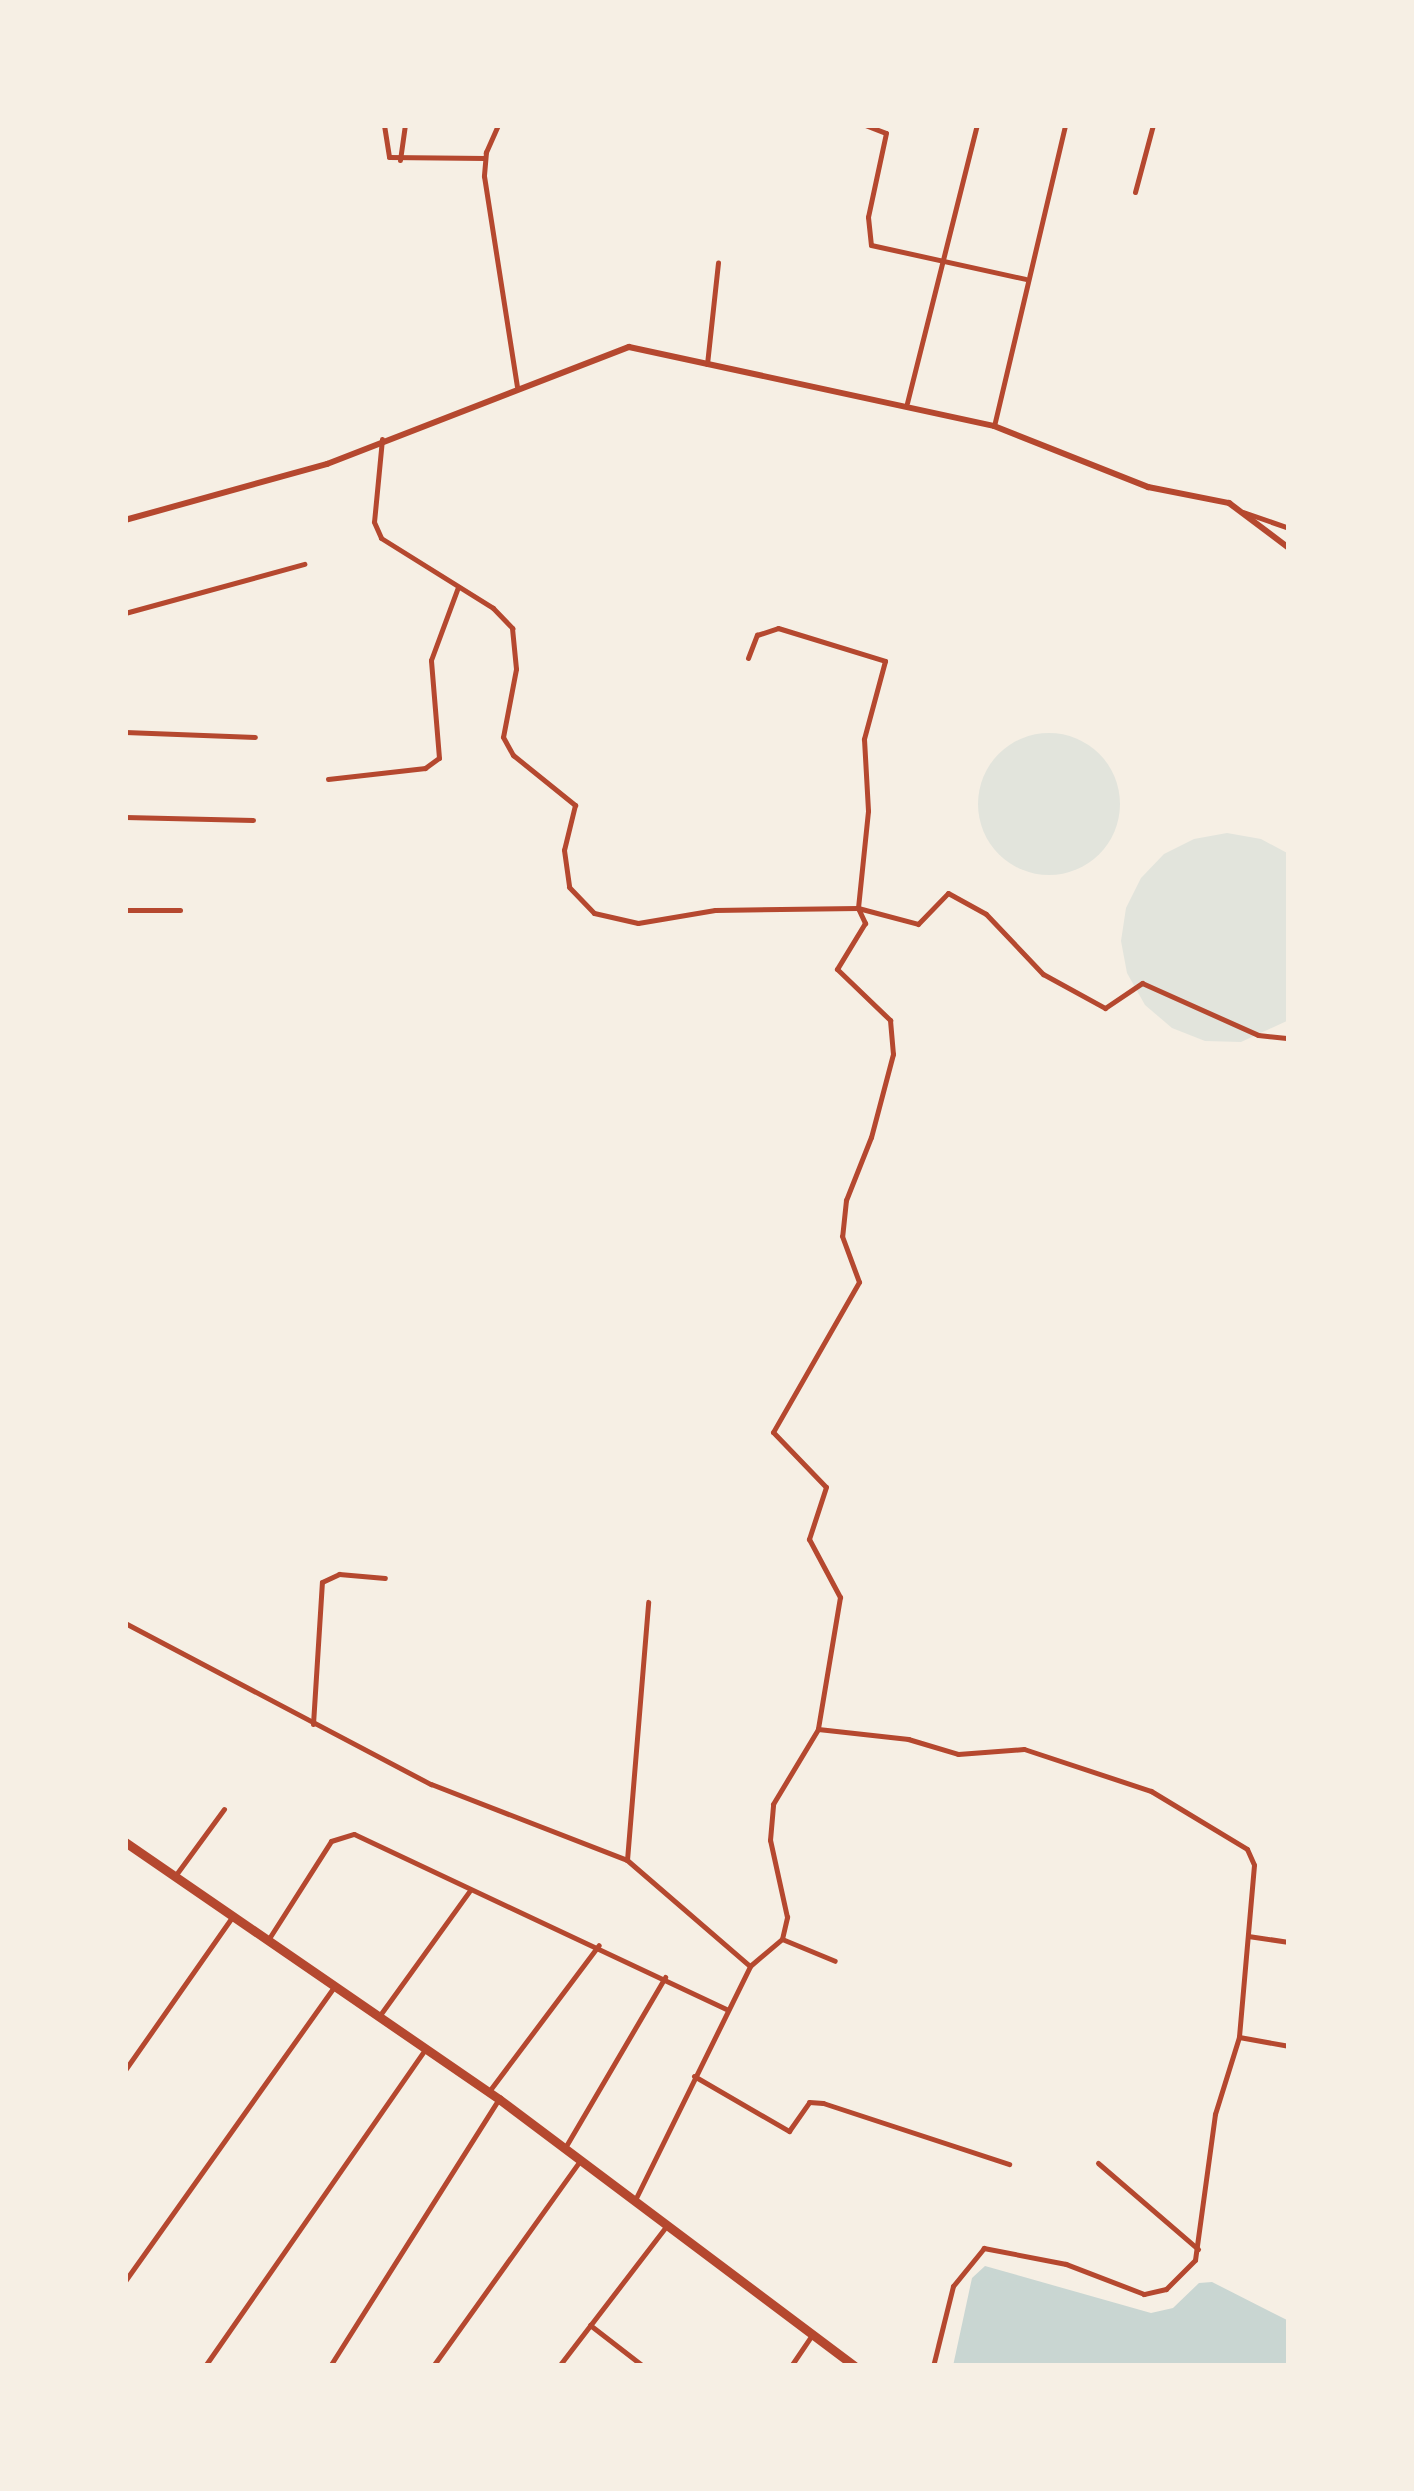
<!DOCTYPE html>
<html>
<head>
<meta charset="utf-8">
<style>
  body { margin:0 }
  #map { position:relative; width:1414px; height:2491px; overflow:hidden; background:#f6efe4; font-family:Manrope,sans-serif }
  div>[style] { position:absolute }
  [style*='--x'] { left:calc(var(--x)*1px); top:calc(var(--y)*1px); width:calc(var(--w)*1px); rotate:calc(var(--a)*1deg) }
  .green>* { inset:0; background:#e2e4dc }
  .round { border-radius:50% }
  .water>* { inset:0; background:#c9d6d2 }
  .minor>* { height:5px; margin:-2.5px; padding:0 2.5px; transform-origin:2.5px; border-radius:2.5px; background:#b5482f }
  .tertiary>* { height:6px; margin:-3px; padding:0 3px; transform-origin:3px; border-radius:3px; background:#b5482f }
  .trunk>* { height:9px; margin:-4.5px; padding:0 4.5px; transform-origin:4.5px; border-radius:4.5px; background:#b5482f }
  span { translate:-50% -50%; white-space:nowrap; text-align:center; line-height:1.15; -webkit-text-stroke:10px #f6efe4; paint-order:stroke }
  .frame { position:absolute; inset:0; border:128px solid #f6efe4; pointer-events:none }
</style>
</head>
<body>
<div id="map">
  <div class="green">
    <div class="round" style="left:978px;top:733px;width:142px;height:142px"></div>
    <div style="clip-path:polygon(1227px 833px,1261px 839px,1289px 854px,1289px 1020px,1241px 1042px,1205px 1041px,1172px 1028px,1145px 1005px,1127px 973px,1121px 941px,1126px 908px,1141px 878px,1164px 854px,1194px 839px)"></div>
  </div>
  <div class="water">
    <div style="clip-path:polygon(985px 2266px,1151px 2313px,1173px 2308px,1199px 2283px,1212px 2282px,1289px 2321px,1289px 2366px,953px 2366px,972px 2278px)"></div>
  </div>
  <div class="minor">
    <div style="--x:384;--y:125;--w:32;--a:81"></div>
    <div style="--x:389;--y:157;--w:96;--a:0.6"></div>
    <div style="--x:498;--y:125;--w:30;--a:114"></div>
    <div style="--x:486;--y:152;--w:24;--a:95"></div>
    <div style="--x:484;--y:176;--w:213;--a:81.1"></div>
    <div style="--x:865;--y:125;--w:22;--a:21"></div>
    <div style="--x:886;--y:133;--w:86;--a:102.1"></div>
    <div style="--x:868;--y:217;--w:28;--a:84"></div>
    <div style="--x:871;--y:245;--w:158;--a:12.4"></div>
    <div style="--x:400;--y:160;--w:35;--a:-82"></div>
    <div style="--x:1135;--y:192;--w:69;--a:-75"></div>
    <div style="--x:707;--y:364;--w:102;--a:-83.8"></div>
    <div style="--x:907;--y:403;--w:287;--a:-75.9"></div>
    <div style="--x:994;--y:426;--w:309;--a:-76.7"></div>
    <div style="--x:382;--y:439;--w:83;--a:95.5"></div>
    <div style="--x:374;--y:522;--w:17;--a:66"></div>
    <div style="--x:381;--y:538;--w:132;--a:32"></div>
    <div style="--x:493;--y:608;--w:28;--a:46"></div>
    <div style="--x:512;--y:628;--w:41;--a:84.4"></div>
    <div style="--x:516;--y:669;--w:69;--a:100.8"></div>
    <div style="--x:503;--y:737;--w:21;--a:61"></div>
    <div style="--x:513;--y:755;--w:80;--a:38.9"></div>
    <div style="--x:575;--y:805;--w:46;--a:103.7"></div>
    <div style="--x:564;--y:850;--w:37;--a:82"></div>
    <div style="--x:569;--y:887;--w:36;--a:46"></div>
    <div style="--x:594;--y:913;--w:45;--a:12.8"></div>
    <div style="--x:638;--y:923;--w:78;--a:-9.6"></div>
    <div style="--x:715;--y:910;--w:143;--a:-0.8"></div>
    <div style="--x:858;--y:908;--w:62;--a:14.9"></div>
    <div style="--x:918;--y:924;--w:43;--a:-45.9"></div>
    <div style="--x:948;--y:893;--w:43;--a:28.9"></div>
    <div style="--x:986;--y:914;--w:83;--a:46.5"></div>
    <div style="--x:1043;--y:974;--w:71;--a:28.7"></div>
    <div style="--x:1105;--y:1008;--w:45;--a:-34"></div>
    <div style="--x:1142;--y:983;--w:127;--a:24.1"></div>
    <div style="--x:1258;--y:1035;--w:31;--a:6"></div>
    <div style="--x:1243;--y:512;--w:49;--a:19.2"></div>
    <div style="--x:125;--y:613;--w:186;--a:-15.3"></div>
    <div style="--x:748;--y:658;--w:25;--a:-69"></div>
    <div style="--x:757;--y:635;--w:22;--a:-18"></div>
    <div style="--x:778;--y:628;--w:112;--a:17.1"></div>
    <div style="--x:885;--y:661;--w:81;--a:105.1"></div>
    <div style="--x:864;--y:739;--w:72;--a:86.8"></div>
    <div style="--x:868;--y:811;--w:98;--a:95.9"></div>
    <div style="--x:858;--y:908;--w:17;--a:65"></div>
    <div style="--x:865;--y:923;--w:54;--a:121.3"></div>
    <div style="--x:837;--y:969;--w:74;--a:43.9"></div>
    <div style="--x:890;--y:1020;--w:34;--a:85"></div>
    <div style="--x:893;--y:1054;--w:86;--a:104.8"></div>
    <div style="--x:871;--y:1137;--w:68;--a:111.6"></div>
    <div style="--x:846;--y:1200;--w:36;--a:96"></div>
    <div style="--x:842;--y:1236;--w:49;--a:69.7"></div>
    <div style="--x:859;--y:1282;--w:173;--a:119.8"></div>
    <div style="--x:773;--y:1432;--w:76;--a:46.1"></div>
    <div style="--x:826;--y:1487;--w:55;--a:108.1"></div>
    <div style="--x:809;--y:1539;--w:66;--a:61.9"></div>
    <div style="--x:840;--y:1597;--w:134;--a:99.5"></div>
    <div style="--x:125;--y:732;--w:130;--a:2.2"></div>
    <div style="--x:328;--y:779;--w:98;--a:-6.5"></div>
    <div style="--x:425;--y:768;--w:17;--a:-36"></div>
    <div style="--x:439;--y:758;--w:98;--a:-94.7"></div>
    <div style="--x:431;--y:660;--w:78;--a:-69.7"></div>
    <div style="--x:125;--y:817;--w:128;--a:1.3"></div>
    <div style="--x:125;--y:910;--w:55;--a:0"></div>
    <div style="--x:125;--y:1623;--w:346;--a:27.8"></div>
    <div style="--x:431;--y:1784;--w:210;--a:21.2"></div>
    <div style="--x:627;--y:1860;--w:162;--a:40.8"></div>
    <div style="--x:313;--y:1724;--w:142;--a:-86.4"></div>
    <div style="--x:322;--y:1582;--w:19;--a:-25"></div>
    <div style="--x:339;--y:1574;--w:46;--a:5"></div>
    <div style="--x:627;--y:1860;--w:259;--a:-85.3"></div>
    <div style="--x:175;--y:1876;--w:83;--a:-53.8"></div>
    <div style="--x:1248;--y:1936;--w:41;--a:8.3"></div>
    <div style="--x:782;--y:1939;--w:57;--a:22.5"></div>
    <div style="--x:268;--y:1940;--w:117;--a:-57.5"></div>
    <div style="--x:331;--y:1841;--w:24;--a:-17"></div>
    <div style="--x:354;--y:1834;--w:413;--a:25.2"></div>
    <div style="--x:380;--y:2015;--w:154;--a:-54.2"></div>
    <div style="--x:1239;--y:2037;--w:51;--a:10.2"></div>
    <div style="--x:125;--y:2070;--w:188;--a:-55"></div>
    <div style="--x:694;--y:2076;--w:110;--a:30.1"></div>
    <div style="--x:789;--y:2131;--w:35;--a:-55"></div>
    <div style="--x:809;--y:2102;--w:14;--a:4"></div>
    <div style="--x:823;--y:2103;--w:196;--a:18.2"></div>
    <div style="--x:490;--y:2090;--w:181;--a:-53.1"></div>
    <div style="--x:566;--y:2146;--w:196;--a:-59.6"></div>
    <div style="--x:1098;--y:2163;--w:132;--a:40.7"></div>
    <div style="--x:635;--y:2200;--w:261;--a:-63.8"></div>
    <div style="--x:750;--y:1966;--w:42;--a:-40.2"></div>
    <div style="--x:782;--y:1939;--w:23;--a:-77"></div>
    <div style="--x:787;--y:1917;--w:79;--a:-102.4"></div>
    <div style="--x:770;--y:1840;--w:36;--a:-85"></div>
    <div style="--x:773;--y:1804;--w:87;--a:-59"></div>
    <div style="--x:818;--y:1729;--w:91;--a:6.3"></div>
    <div style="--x:908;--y:1739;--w:52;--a:16.7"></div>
    <div style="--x:958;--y:1754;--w:66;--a:-4.3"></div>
    <div style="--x:1024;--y:1749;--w:134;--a:18.3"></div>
    <div style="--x:1151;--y:1791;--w:112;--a:31.1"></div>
    <div style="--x:1247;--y:1849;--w:17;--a:66"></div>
    <div style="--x:1254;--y:1865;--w:173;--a:95"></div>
    <div style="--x:1239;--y:2037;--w:81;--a:107.3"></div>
    <div style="--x:1215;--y:2114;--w:147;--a:97.8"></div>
    <div style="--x:1195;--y:2260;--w:41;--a:135"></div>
    <div style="--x:1166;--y:2289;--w:23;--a:167"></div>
    <div style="--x:1144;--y:2294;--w:84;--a:-159"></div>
    <div style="--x:1066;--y:2264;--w:84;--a:-169"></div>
    <div style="--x:984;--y:2248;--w:49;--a:129.2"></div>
    <div style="--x:953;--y:2286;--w:82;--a:104"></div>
    <div style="--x:125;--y:2281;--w:361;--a:-54.6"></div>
    <div style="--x:590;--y:2325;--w:67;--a:37.7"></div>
    <div style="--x:205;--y:2366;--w:385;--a:-55.2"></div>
    <div style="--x:330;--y:2366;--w:316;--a:-57.7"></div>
    <div style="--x:433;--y:2366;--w:252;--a:-54.4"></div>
    <div style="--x:559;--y:2366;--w:178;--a:-52.5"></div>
    <div style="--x:791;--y:2366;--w:37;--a:-56"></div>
  </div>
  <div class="tertiary">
    <div style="--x:125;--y:520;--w:210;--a:-15.5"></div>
    <div style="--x:327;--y:464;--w:324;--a:-21.2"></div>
    <div style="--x:629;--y:347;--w:373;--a:12.2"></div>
    <div style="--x:994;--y:426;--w:166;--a:21.6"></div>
    <div style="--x:1148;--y:487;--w:83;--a:11.2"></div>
    <div style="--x:1229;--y:503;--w:75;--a:36.9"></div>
  </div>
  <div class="trunk">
    <div style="--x:125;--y:1842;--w:454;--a:34.5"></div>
    <div style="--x:499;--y:2099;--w:444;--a:36.9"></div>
  </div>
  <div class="frame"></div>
</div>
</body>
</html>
